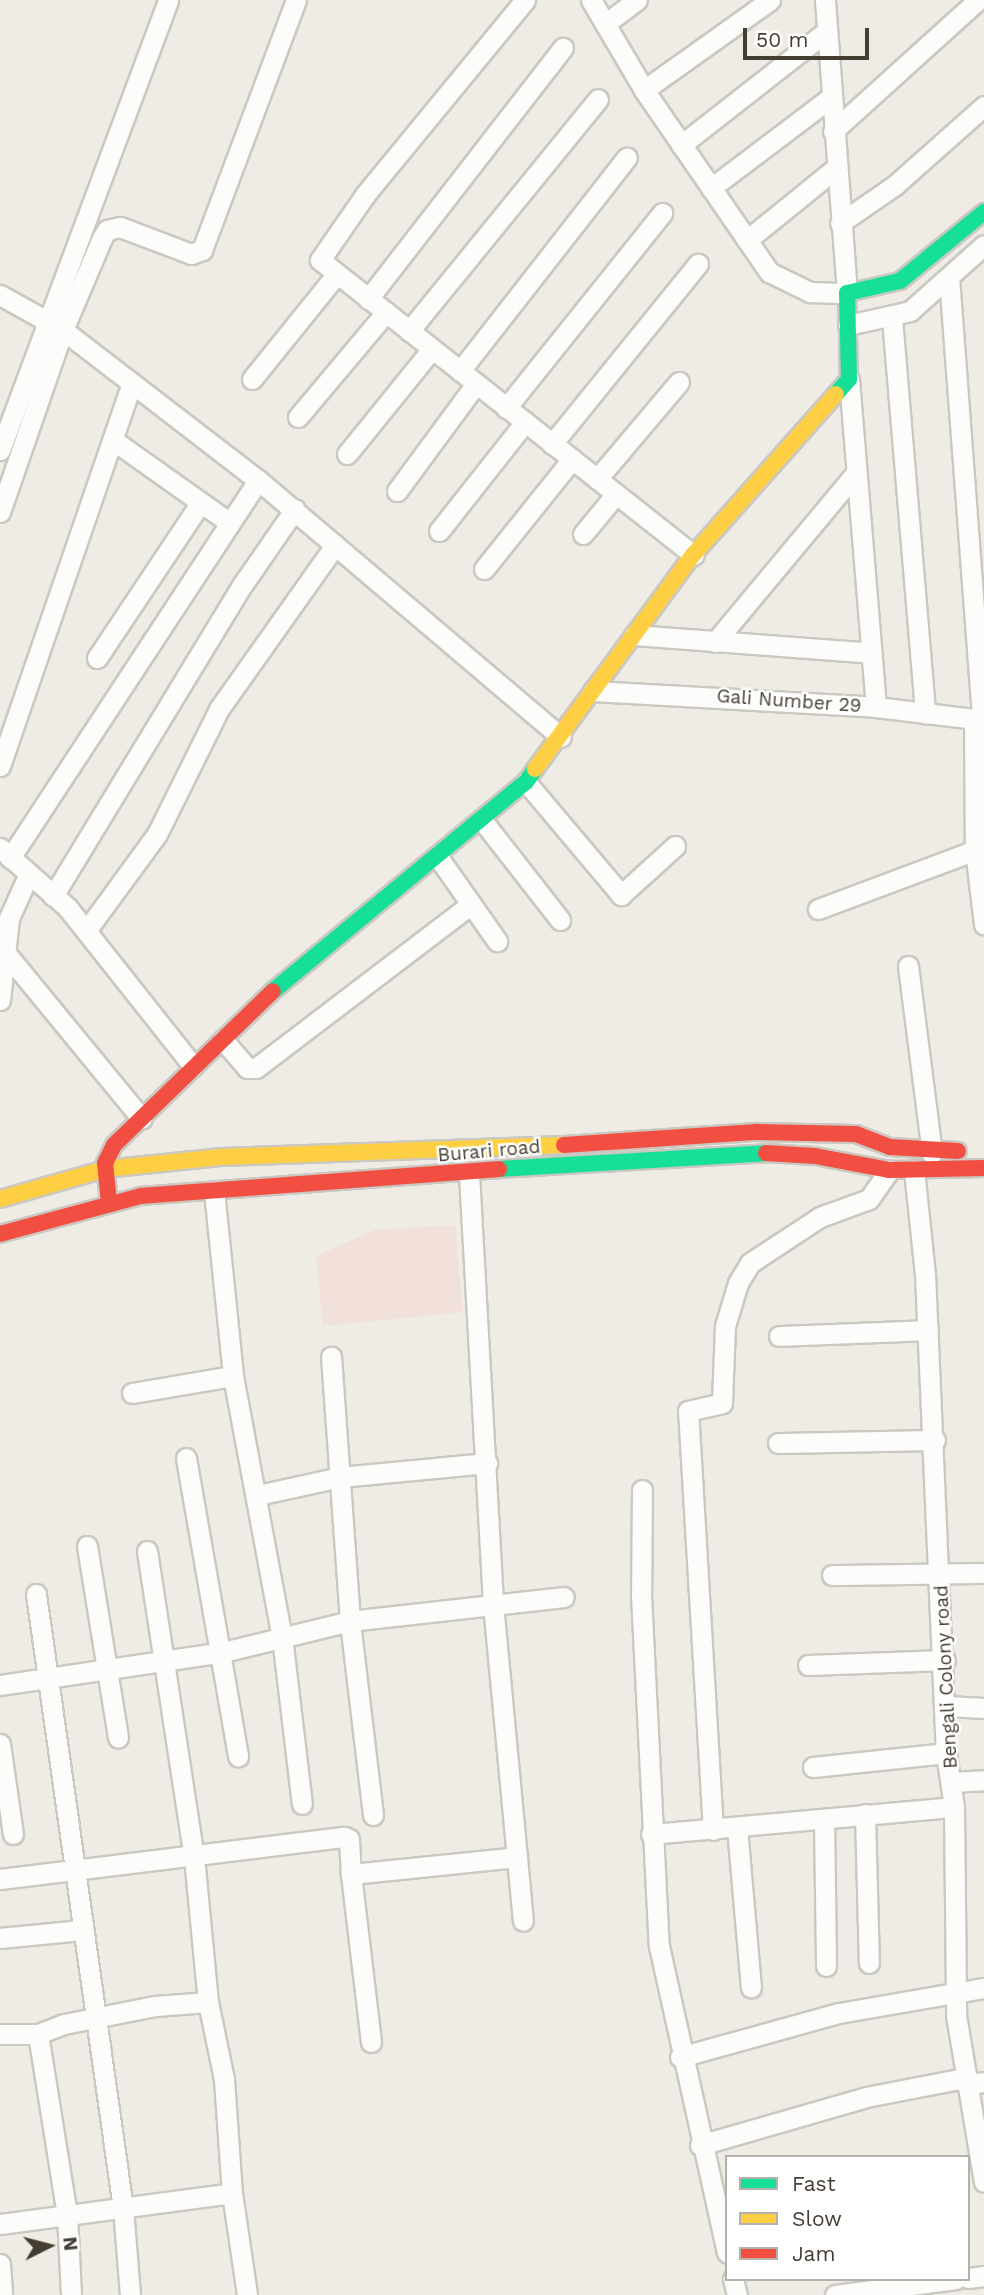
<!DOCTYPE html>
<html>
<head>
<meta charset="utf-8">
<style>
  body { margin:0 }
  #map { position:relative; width:984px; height:2295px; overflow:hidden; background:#eeece5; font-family:"Work Sans",sans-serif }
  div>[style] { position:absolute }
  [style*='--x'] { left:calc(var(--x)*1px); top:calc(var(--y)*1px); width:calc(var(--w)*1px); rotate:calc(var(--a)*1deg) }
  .medical>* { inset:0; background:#f2e1db }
  .roads { filter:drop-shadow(2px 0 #cac8c1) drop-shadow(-2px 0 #cac8c1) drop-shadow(0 2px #cac8c1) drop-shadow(0 -2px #cac8c1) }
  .street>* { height:19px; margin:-9.5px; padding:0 9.5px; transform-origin:9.5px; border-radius:9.5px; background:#fcfcfb }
  .fast>* { height:16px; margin:-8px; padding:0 8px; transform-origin:8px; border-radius:8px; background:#16e098 }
  .slow>* { height:16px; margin:-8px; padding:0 8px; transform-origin:8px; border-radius:8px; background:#ffcf43 }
  .jam>* { height:16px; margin:-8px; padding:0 8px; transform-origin:8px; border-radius:8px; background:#f24e42 }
  span { translate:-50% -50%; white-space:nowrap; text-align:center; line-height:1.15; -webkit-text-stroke:5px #fff; paint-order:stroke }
  .street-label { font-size:19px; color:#443d32 }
  .legend { position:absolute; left:725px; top:2155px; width:245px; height:126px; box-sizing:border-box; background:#fff; border:2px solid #b4b1ad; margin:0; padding:9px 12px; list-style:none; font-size:21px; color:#443d32 }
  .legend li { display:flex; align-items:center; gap:14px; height:35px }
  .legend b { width:35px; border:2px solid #b4b1ad }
  .north { position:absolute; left:14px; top:2211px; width:70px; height:70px; -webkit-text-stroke:5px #fff; paint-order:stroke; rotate:84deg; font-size:19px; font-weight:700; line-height:28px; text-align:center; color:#443d32 }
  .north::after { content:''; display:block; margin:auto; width:24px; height:32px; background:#443d32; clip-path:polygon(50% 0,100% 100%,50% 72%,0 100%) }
  .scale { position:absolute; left:743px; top:28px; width:126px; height:32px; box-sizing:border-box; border:4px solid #443d32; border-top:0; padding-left:9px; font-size:21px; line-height:24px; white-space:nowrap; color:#443d32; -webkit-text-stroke:5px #fff; paint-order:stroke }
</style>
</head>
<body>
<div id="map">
  <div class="medical">
    <div style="clip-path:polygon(455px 1225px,463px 1312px,323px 1326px,316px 1256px,374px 1230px)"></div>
  </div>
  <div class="roads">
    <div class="street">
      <div style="--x:525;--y:0;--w:252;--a:129.4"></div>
      <div style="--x:365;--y:195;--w:79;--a:124.7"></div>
      <div style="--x:320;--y:260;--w:476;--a:38.3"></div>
      <div style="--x:591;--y:0;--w:104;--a:59.5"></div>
      <div style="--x:644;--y:90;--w:221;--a:55.5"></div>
      <div style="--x:769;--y:272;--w:46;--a:26"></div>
      <div style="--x:810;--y:292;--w:37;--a:2"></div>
      <div style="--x:847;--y:293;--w:294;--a:-94.3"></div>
      <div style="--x:605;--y:24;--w:40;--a:-37"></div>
      <div style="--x:644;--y:90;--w:155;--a:-35.5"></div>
      <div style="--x:833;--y:131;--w:195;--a:-42.1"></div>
      <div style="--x:681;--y:145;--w:185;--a:-38"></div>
      <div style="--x:711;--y:188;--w:149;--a:-37.1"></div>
      <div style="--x:840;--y:223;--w:67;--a:-34.6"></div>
      <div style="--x:895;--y:185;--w:119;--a:-41.6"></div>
      <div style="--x:747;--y:240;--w:114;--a:-39"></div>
      <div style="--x:949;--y:277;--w:444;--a:85.7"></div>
      <div style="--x:0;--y:295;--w:72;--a:29.1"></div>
      <div style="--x:63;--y:330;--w:246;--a:37.6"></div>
      <div style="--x:258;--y:480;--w:397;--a:40.3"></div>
      <div style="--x:368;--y:299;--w:318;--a:-52.2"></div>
      <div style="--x:892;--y:318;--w:397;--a:85.2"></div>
      <div style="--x:848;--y:325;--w:64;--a:-12.7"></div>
      <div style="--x:910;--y:311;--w:99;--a:-41.7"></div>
      <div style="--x:409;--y:331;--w:299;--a:-50.8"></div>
      <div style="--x:460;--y:371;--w:271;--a:-52"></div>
      <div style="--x:252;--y:379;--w:134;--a:-51.1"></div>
      <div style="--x:849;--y:379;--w:329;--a:85.3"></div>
      <div style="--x:506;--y:408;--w:250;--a:-51.3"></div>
      <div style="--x:298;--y:417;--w:137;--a:-50"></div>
      <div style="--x:113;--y:440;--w:143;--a:35.4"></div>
      <div style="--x:552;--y:444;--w:232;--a:-51"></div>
      <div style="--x:0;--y:450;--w:480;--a:-69.5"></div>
      <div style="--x:347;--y:454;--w:135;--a:-51"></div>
      <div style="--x:597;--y:479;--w:127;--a:-49.8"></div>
      <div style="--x:397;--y:491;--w:133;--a:-53.6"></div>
      <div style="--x:0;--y:512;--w:193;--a:-70.9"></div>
      <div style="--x:63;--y:330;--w:100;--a:-67"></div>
      <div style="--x:102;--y:238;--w:9;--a:-58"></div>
      <div style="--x:107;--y:230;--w:13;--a:-13"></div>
      <div style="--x:120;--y:227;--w:76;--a:20.8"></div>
      <div style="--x:191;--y:254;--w:12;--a:-20"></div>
      <div style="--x:202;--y:250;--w:267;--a:-69.4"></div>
      <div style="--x:439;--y:531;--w:139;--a:-51.7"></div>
      <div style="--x:583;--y:534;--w:52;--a:-50.5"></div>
      <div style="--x:484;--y:569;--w:141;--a:-51.3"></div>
      <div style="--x:634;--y:635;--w:238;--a:4.3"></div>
      <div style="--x:715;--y:642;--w:220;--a:-50.2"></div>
      <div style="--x:97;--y:658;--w:187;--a:-56.3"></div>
      <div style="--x:593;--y:691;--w:283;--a:3.2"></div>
      <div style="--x:876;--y:707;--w:109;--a:6.9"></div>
      <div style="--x:974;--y:719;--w:131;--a:89.6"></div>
      <div style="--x:975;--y:850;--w:75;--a:83.1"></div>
      <div style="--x:0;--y:766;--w:403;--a:-71"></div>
      <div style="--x:526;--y:782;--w:148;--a:49.9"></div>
      <div style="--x:621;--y:895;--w:73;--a:-42.2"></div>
      <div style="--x:482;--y:820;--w:127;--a:52"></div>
      <div style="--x:0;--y:848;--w:89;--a:41.4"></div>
      <div style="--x:67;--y:907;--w:203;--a:51.6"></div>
      <div style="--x:438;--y:857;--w:103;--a:54.9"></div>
      <div style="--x:10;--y:858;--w:452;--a:-56.7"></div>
      <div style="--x:53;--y:896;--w:365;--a:-58.7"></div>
      <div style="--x:243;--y:584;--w:91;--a:-55.3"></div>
      <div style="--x:818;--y:909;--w:177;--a:-20.5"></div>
      <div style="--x:86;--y:931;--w:120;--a:-53.8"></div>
      <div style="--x:157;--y:834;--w:140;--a:-63.6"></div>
      <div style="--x:219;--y:709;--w:201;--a:-54.7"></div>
      <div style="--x:4;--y:951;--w:217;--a:50.6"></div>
      <div style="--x:908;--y:966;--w:189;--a:82.7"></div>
      <div style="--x:0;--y:1000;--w:82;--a:-83.7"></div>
      <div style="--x:9;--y:918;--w:48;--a:-65.6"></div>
      <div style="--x:223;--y:1040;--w:37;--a:49"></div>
      <div style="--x:247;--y:1068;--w:9;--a:0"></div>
      <div style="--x:256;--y:1068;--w:270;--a:-37.3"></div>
      <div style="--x:914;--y:1170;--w:105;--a:84"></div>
      <div style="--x:925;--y:1274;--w:479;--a:87.5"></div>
      <div style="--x:946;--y:1753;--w:55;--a:81.6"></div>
      <div style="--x:954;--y:1807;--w:208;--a:89.4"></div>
      <div style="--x:956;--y:2015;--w:169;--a:80.5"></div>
      <div style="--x:469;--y:1174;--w:431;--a:86.8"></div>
      <div style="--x:493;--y:1604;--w:318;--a:84.6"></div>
      <div style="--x:214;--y:1191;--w:186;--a:84.1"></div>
      <div style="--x:233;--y:1376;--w:266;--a:79.4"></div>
      <div style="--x:282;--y:1637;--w:168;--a:83.2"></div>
      <div style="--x:779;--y:1336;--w:149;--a:-2.3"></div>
      <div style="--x:132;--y:1393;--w:102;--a:-9.6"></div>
      <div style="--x:778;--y:1443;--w:157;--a:-1.1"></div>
      <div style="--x:186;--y:1458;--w:303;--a:80.1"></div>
      <div style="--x:642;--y:1490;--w:105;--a:90.5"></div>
      <div style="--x:641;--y:1595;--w:351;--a:87.1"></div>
      <div style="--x:659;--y:1946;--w:314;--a:77.5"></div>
      <div style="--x:258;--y:1495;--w:84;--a:-12.4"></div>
      <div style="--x:340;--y:1477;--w:148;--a:-5.4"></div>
      <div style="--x:87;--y:1546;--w:194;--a:80.8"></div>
      <div style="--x:147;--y:1551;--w:310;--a:81.3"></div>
      <div style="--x:194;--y:1857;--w:146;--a:84.5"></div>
      <div style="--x:208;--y:2002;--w:79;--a:78.3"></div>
      <div style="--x:224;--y:2079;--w:114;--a:86"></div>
      <div style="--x:232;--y:2193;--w:103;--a:81.6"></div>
      <div style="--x:832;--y:1575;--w:152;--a:-0.8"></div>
      <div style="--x:36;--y:1594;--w:620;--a:81.94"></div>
      <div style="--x:123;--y:2208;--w:87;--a:85.4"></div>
      <div style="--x:808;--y:1665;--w:137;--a:-2.1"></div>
      <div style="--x:0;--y:1685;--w:225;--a:-8.4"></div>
      <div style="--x:223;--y:1652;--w:131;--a:-13.7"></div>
      <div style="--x:350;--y:1621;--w:265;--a:-94.1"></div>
      <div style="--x:946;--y:1706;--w:38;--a:3"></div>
      <div style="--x:0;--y:1744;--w:91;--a:81.8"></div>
      <div style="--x:813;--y:1767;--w:134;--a:-6"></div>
      <div style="--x:951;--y:1782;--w:33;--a:-3"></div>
      <div style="--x:865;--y:1814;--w:149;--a:88.5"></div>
      <div style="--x:373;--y:1815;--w:195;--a:-96.8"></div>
      <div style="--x:350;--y:1621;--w:215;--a:-6.4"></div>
      <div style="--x:824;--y:1819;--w:147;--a:89.2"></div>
      <div style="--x:737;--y:1828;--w:160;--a:85"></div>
      <div style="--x:713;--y:1830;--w:420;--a:-93.4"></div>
      <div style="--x:688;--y:1411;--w:35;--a:-13"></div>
      <div style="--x:722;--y:1403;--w:77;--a:-87.8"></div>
      <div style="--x:725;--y:1326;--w:45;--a:-73.2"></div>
      <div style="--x:738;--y:1283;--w:23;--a:-59"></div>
      <div style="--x:750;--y:1263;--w:84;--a:-33.3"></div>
      <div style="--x:820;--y:1217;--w:52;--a:-20.2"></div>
      <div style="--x:869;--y:1199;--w:35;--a:-55"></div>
      <div style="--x:651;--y:1834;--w:304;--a:-5.1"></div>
      <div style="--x:0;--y:1879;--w:347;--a:-7"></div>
      <div style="--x:344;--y:1837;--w:5;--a:22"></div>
      <div style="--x:349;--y:1839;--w:35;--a:87"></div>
      <div style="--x:0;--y:1938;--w:82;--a:-5.6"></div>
      <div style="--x:0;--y:2034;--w:38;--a:0"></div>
      <div style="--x:38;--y:2034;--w:28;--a:-21"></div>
      <div style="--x:64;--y:2024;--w:93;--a:-11.2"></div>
      <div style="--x:155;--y:2006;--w:53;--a:-4.3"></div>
      <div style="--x:38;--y:2034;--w:183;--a:80.9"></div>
      <div style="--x:67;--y:2215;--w:80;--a:87.1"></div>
      <div style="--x:371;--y:2042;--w:169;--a:-96.8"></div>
      <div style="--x:351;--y:1874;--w:167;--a:-5.8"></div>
      <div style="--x:680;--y:2057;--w:165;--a:-15.5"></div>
      <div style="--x:839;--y:2013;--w:147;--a:-9.8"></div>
      <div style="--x:966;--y:2084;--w:18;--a:-6"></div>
      <div style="--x:700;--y:2145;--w:173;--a:-16.1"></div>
      <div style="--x:866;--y:2097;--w:101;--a:-10.9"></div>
      <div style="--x:0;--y:2224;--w:234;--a:-7.6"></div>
      <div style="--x:0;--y:2264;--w:31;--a:86"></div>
      <div style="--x:968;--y:2278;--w:16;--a:-7"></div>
      <div style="--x:733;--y:2279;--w:16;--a:76"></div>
      <div style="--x:835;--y:2295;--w:122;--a:-7.5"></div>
    </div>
    <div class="fast">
      <div style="--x:836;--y:394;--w:20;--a:-49"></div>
      <div style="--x:849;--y:379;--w:86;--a:-91.3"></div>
      <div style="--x:847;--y:293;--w:54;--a:-12.8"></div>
      <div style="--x:900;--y:281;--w:109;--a:-39.4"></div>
      <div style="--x:273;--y:991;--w:328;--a:-39.6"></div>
      <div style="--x:526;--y:782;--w:16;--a:-55"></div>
      <div style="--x:499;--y:1169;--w:267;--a:-3.4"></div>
    </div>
    <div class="slow">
      <div style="--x:535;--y:769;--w:266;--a:-53.6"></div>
      <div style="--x:693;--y:555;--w:215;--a:-48.4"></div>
      <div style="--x:0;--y:1199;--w:109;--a:-15.9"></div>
      <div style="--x:105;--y:1169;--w:118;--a:-5.9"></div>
      <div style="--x:222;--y:1157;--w:342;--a:-2"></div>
    </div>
    <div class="jam">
      <div style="--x:564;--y:1145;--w:193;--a:-3.9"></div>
      <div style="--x:757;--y:1132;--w:99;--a:1.2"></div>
      <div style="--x:856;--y:1134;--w:36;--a:21"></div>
      <div style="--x:890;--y:1147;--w:68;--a:3.4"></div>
      <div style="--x:766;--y:1153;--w:49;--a:3.5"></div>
      <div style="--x:815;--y:1156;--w:75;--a:10.7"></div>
      <div style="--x:889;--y:1170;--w:95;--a:-1.2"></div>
      <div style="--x:109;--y:1203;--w:40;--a:-95.7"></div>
      <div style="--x:105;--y:1163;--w:20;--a:-63"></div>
      <div style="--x:114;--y:1145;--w:221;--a:-44.1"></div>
      <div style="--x:0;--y:1234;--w:146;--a:-15.1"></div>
      <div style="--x:141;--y:1196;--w:359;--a:-4.3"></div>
    </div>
  </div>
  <div class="street-label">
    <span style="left:789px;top:701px;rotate:4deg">Gali Number 29</span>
    <span style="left:489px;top:1151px;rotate:-5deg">Burari road</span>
    <span style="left:946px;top:1677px;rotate:-93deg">Bengali Colony road</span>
  </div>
  <ul class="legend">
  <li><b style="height:9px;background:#16e098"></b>Fast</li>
  <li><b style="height:9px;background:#ffcf43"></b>Slow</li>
  <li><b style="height:9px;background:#f24e42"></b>Jam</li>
  </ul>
  <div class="north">N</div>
  <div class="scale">50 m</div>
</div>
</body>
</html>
